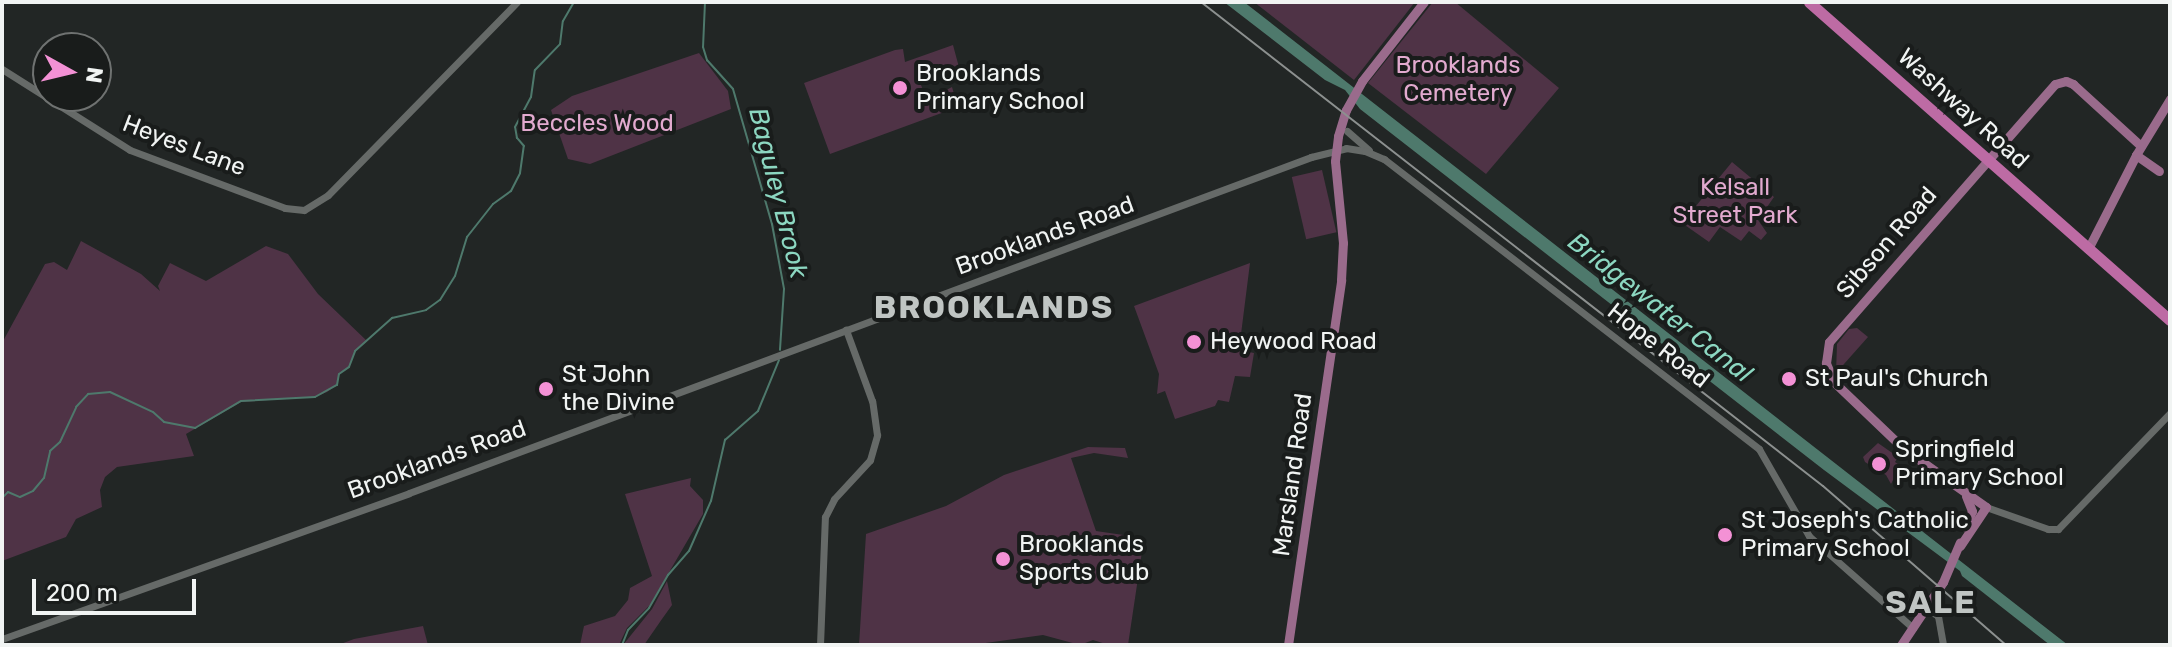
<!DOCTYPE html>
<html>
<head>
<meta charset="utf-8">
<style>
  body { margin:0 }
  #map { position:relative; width:2172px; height:647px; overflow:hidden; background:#222625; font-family:Rubik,sans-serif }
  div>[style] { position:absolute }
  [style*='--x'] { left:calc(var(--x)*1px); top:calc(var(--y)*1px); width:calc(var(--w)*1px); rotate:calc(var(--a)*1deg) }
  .green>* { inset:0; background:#4f3346; transform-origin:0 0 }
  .water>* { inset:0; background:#4e796c }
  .stream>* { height:2px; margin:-1px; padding:0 1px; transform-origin:1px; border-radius:1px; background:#4e796c }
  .minor>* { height:7px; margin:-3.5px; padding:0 3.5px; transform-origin:3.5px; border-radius:3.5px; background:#666a68 }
  .major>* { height:9px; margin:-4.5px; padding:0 4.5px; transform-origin:4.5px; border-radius:4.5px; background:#9a6b8c }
  .highway>* { height:11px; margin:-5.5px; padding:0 5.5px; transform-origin:5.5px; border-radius:5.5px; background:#bd6ba4 }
  .tram>* { height:2px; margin:-1px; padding:0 1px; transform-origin:1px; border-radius:1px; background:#8c908f }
  .dots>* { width:22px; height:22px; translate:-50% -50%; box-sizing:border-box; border:4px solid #191c1b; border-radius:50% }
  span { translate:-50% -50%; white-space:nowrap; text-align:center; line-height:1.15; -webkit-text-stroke:8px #191c1b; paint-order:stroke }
  .park-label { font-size:24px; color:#e2aacf }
  .poi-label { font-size:24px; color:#f1f4f3 }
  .left { translate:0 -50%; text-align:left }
  .street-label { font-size:24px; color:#f1f4f3 }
  .water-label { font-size:26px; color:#8cd7c1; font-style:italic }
  .district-label { font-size:32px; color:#c0c5c3; font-weight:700; letter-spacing:2px }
  .frame { position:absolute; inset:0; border:4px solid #f1f4f3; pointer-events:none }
  .north { position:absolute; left:32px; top:32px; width:80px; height:80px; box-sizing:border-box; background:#191c1b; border:2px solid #6f7271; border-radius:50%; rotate:98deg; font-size:22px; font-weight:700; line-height:32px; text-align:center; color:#f1f4f3 }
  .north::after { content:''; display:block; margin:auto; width:28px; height:36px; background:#f391d5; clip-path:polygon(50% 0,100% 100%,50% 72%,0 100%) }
  .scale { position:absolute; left:32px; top:579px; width:164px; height:36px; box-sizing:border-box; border:4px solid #f1f4f3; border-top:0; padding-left:10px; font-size:24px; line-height:28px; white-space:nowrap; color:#f1f4f3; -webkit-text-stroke:6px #191c1b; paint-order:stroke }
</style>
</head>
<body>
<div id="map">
  <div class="green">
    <div style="clip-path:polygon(1254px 2px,1415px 2px,1354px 80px)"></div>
    <div style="clip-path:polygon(1433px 2px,1455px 2px,1559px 88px,1486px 174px,1368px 83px)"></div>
    <div style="clip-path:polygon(953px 45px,960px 71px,947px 73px,947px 76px,921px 85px,929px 105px,939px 102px,937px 95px,952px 87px,958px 107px,830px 154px,804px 83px,895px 50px,903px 49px,905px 62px)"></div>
    <div style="clip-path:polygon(699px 53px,728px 91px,731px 109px,590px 164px,568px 159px,551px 110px,572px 96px)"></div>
    <div style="clip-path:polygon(1732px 162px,1774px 197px,1758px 220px,1767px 233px,1761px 240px,1749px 231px,1741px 241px,1720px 227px,1709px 242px,1682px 223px)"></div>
    <div style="left:1322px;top:170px;width:64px;height:31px;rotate:77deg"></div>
    <div style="clip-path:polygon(81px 241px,141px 274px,160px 291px,158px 286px,170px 263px,206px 281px,266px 246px,288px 254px,318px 294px,367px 341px,355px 351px,349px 367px,339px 374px,337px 385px,327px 392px,315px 397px,241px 402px,186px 434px,194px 456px,117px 467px,105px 477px,100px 490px,102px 507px,76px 519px,66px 537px,2px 561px,2px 343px,45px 264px,54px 262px,67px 270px)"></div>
    <div style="clip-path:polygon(1250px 263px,1239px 350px,1254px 353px,1250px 377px,1235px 376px,1229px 402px,1218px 400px,1215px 406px,1175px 419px,1165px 391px,1157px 394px,1159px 374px,1134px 306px)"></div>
    <div style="clip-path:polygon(1857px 328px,1868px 337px,1836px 373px,1837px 344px,1849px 329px)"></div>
    <div style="clip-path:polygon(1878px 443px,1898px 457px,1895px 462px,1906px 470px,1904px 473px,1898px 470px,1891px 484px,1886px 475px,1865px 462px,1863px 457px)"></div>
    <div style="clip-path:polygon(1088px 447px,1125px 448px,1128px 458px,1094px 453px,1071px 458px,1096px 531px,1144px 538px,1128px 645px,1109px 645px,1093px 640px,1080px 645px,1043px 635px,971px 645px,859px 645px,866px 534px,946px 506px,1004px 475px)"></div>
    <div style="clip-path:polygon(691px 478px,690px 486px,703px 500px,703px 514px,650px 605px,627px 628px,619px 645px,580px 645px,584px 626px,615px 616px,628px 600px,630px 588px,652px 576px,625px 494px)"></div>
    <div style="clip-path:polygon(667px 581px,672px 605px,662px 619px,644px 645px,623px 645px,652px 609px)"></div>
    <div style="clip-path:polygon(423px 626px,428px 645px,338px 645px,354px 639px)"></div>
  </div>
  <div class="water">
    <div style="clip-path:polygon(1224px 2px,1244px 2px,2068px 645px,2050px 645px,1962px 576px,1960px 571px,1824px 470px,1360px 109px,1345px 90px,1325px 80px)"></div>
  </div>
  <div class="stream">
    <div style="--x:705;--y:2;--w:45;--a:92.5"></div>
    <div style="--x:703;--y:47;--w:14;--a:73"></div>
    <div style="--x:707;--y:60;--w:39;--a:48"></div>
    <div style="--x:733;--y:89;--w:141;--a:73.9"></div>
    <div style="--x:772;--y:224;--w:66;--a:79.5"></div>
    <div style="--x:784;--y:289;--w:61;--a:93.8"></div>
    <div style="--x:2;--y:498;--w:8;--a:-45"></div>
    <div style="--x:8;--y:492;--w:13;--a:23"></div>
    <div style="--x:20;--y:497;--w:14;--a:-25"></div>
    <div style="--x:33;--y:491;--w:17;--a:-50"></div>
    <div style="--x:44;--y:478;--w:28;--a:-77"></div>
    <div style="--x:50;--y:451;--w:13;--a:-42"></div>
    <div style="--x:60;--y:442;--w:38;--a:-65"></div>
    <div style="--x:76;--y:407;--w:18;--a:-47"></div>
    <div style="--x:88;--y:394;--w:22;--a:-5"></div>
    <div style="--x:110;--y:392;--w:47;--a:24.9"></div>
    <div style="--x:153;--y:412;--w:15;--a:42"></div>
    <div style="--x:164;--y:422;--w:32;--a:11"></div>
    <div style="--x:195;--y:428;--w:53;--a:-30.4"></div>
    <div style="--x:241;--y:401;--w:74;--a:-3.1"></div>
    <div style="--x:315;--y:397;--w:25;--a:-29"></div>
    <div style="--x:337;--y:385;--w:11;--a:-80"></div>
    <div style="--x:339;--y:374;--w:12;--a:-35"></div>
    <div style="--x:349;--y:367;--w:17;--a:-69"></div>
    <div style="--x:355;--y:351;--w:50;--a:-41.7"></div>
    <div style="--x:392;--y:318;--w:35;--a:-13"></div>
    <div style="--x:426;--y:310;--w:17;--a:-36"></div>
    <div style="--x:440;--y:300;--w:28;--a:-58"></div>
    <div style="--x:455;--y:276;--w:41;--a:-72.9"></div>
    <div style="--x:467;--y:237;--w:42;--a:-51.8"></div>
    <div style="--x:493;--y:204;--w:22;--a:-36"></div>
    <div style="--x:511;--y:191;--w:20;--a:-63"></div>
    <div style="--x:520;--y:173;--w:27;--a:-82"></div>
    <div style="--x:524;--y:146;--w:11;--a:-131"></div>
    <div style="--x:517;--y:138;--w:11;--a:-100"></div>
    <div style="--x:515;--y:127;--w:34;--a:-62"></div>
    <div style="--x:531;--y:97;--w:27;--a:-82"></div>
    <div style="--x:535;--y:70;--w:36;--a:-46"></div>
    <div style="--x:560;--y:44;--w:23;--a:-83"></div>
    <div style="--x:563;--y:21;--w:22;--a:-60"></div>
    <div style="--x:622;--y:645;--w:16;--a:-68"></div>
    <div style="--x:628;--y:630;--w:30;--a:-46"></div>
    <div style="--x:649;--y:608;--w:38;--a:-60"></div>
    <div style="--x:668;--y:575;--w:32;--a:-49"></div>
    <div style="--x:689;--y:551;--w:55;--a:-66.3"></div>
    <div style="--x:711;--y:501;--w:63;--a:-77.1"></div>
    <div style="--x:725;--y:440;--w:44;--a:-41.3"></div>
    <div style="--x:758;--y:411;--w:55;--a:-67.6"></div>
  </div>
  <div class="minor">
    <div style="--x:2;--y:69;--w:151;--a:32.3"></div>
    <div style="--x:130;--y:150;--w:165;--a:20.5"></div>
    <div style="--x:285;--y:208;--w:19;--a:6"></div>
    <div style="--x:304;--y:210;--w:28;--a:-32"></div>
    <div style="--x:328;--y:195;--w:270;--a:-45.6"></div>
    <div style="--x:1347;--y:131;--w:29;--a:41"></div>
    <div style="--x:1986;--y:507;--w:66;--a:19.5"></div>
    <div style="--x:2048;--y:529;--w:10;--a:0"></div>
    <div style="--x:2058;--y:529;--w:161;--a:-46"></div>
    <div style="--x:1937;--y:592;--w:24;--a:88"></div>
    <div style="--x:1927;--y:609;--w:13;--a:32"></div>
    <div style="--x:1938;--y:616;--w:29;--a:80"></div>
    <div style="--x:2;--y:639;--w:432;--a:-19.7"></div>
    <div style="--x:409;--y:493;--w:963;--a:-20.43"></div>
    <div style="--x:1311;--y:157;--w:36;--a:-14"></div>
    <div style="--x:1346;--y:148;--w:19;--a:9"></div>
    <div style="--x:1365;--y:151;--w:21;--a:23"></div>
    <div style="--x:1384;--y:159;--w:474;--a:37.7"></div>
    <div style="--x:1759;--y:449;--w:100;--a:60.1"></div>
    <div style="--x:1809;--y:536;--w:139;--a:41.5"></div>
    <div style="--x:820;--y:645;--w:128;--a:-87.8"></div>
    <div style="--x:825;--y:517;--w:20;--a:-63"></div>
    <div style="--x:834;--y:499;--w:53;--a:-47.3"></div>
    <div style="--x:870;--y:460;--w:26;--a:-74"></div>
    <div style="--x:877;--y:435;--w:34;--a:-98"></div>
    <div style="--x:872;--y:401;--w:76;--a:-110.1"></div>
  </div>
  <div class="major">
    <div style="--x:2136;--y:155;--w:28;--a:35"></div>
    <div style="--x:2088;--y:249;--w:106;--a:-62.9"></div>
    <div style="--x:2136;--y:155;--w:66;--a:-58.7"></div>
    <div style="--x:1965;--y:527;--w:17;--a:-66"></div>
    <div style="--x:1972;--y:511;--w:16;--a:-112"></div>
    <div style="--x:1960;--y:546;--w:47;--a:-56.3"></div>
    <div style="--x:1986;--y:507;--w:100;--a:-144.7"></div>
    <div style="--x:1904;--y:449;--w:97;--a:-136.3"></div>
    <div style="--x:1834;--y:382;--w:21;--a:-113"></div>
    <div style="--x:1826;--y:363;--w:21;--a:-82"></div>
    <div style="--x:1829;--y:342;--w:343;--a:-48.8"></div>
    <div style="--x:2055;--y:84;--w:11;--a:-15"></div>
    <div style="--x:2066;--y:81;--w:8;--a:23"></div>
    <div style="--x:2073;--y:84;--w:92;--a:42.4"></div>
    <div style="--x:1288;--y:645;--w:369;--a:-81.7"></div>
    <div style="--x:1341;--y:280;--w:37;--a:-87"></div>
    <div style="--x:1343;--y:243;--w:82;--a:-95.6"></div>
    <div style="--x:1335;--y:161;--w:25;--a:-83"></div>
    <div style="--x:1338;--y:136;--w:27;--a:-73"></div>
    <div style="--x:1346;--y:110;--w:33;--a:-61"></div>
    <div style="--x:1362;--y:81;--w:100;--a:-51.9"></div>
    <div style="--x:1901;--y:645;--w:76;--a:-56.3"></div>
    <div style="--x:1943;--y:582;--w:43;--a:-67"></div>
  </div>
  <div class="highway">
    <div style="--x:1809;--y:2;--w:481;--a:41.4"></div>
  </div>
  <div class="tram">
    <div style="--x:1201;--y:2;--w:788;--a:37.89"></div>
    <div style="--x:1823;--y:486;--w:242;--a:41"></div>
  </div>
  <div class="dots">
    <div style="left:900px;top:88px;background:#f391d5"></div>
    <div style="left:1194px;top:342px;background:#f391d5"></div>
    <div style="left:1789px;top:379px;background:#f391d5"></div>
    <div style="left:546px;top:389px;background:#f391d5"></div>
    <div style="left:1879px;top:464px;background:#f391d5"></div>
    <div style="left:1725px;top:535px;background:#f391d5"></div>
    <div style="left:1003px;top:559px;background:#f391d5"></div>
  </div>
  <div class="park-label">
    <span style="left:1458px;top:80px">Brooklands<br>Cemetery</span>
    <span style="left:597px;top:124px">Beccles Wood</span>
    <span style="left:1735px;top:202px">Kelsall<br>Street Park</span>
  </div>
  <div class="poi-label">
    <span class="left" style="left:916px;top:88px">Brooklands<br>Primary School</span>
    <span class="left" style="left:1210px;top:342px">Heywood Road</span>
    <span class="left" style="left:562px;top:389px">St John<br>the Divine</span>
    <span class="left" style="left:1805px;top:379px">St Paul's Church</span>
    <span class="left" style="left:1895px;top:464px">Springfield<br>Primary School</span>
    <span class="left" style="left:1741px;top:535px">St Joseph's Catholic<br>Primary School</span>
    <span class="left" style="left:1019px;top:559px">Brooklands<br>Sports Club</span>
  </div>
  <div class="street-label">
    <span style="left:1963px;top:109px;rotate:42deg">Washway Road</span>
    <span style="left:184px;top:146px;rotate:21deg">Heyes Lane</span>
    <span style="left:1045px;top:236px;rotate:-20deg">Brooklands Road</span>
    <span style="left:1887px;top:243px;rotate:-49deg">Sibson Road</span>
    <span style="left:1658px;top:346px;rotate:38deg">Hope Road</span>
    <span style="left:437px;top:460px;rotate:-20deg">Brooklands Road</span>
    <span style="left:1293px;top:475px;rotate:-82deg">Marsland Road</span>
  </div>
  <div class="water-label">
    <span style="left:778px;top:193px;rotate:76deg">Baguley Brook</span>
    <span style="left:1660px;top:308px;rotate:38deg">Bridgewater Canal</span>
  </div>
  <div class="district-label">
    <span style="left:994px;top:307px">BROOKLANDS</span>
    <span style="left:1931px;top:602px">SALE</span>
  </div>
  <div class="frame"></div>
  <div class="north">N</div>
  <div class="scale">200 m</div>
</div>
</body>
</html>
